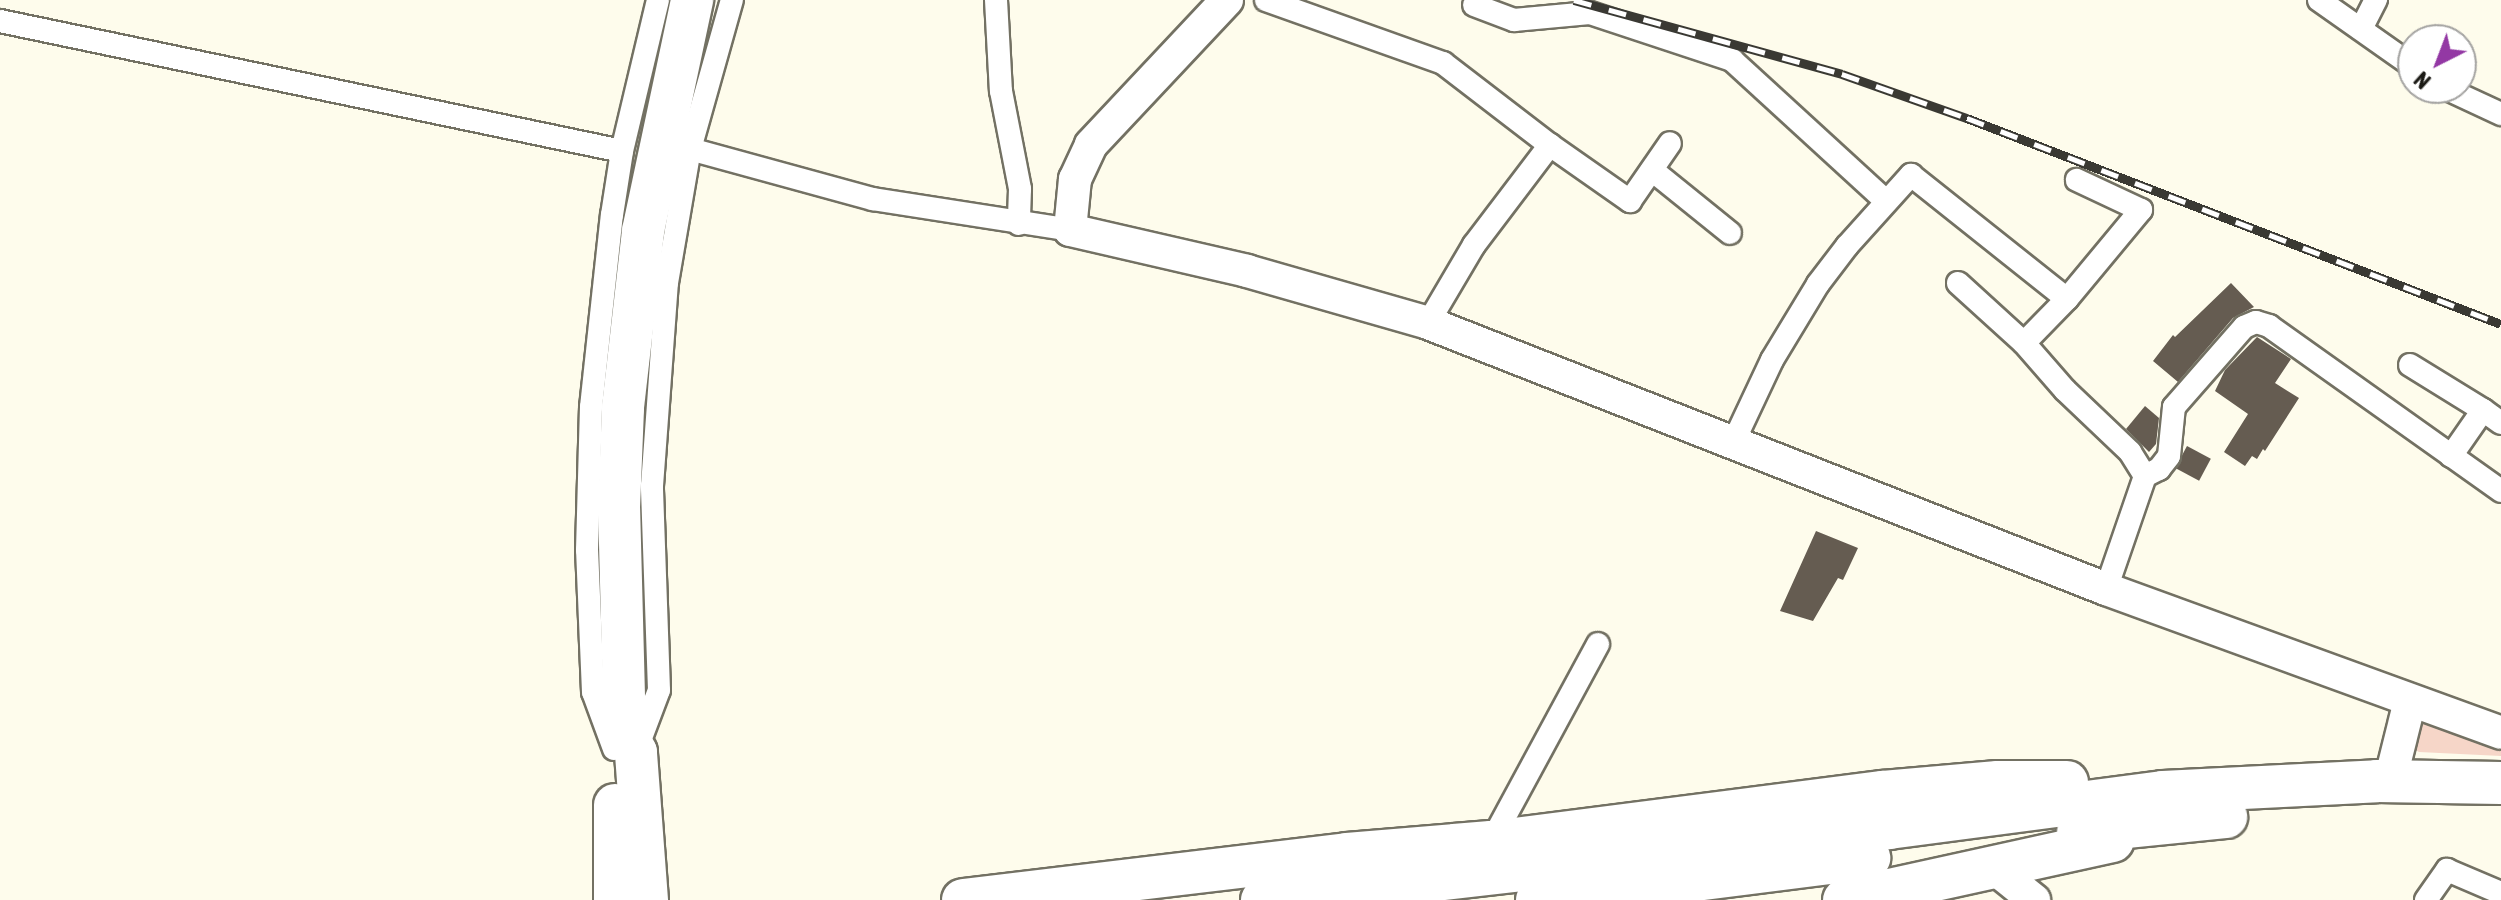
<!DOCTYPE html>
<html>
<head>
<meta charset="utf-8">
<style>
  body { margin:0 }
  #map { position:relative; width:2501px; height:900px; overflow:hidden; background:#fefcec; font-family:"Asap Condensed",sans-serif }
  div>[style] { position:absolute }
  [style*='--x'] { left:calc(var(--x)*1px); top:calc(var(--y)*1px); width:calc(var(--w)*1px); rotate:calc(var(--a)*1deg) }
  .green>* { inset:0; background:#f6d6c8 }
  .building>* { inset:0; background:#655c51; transform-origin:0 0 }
  .roads { filter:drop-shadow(2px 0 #737163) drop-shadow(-2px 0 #737163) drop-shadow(0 2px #737163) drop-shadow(0 -2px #737163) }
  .street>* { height:22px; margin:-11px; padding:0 11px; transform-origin:11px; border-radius:11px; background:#fff }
  .secondary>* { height:32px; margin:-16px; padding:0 16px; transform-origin:16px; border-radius:16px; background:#fff }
  .highway>* { height:42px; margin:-21px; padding:0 21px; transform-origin:21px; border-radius:21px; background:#fff }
  .rail>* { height:9px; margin-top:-4.5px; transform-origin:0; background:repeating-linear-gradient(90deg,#fff 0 18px,#3a3933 0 36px); box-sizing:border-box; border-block:2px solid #3a3933 }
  span { translate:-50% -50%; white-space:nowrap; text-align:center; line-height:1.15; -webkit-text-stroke:8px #fff; paint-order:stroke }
  .north { position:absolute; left:2397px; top:24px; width:80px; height:80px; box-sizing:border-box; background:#fff; border:2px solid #a4a3a1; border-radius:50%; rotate:222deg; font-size:22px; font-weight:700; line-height:32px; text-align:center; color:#1b1a15 }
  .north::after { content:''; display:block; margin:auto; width:28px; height:36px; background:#9338a4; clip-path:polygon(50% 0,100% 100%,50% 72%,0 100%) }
</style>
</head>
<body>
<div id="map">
  <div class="green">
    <div style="clip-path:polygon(2420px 723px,2501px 749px,2501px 756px,2419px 752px,2414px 749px)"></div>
  </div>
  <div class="building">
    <div style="clip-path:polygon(2231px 283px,2254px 307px,2233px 318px,2178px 382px,2153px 361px,2173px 335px,2175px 337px)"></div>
    <div style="clip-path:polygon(2257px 337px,2291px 359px,2275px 383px,2299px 398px,2265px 451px,2263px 449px,2257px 459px,2252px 456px,2245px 466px,2224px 452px,2248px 414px,2215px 391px,2225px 370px)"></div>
    <div style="clip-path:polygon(2145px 406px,2159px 418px,2156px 444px,2149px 452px,2126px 429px)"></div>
    <div style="left:2187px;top:446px;width:27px;height:25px;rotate:28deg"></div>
    <div style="clip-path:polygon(1816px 531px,1858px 548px,1843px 580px,1838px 578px,1813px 621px,1780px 611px)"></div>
  </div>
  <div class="roads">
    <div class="street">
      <div style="--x:996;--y:0;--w:91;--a:86.9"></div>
      <div style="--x:1001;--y:91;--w:100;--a:79"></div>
      <div style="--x:1020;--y:189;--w:35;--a:92"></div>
      <div style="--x:1266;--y:0;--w:188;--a:19.6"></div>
      <div style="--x:1443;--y:63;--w:135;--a:37.5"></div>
      <div style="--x:2319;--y:0;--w:115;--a:35.1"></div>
      <div style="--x:1474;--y:5;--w:43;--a:20.6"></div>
      <div style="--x:1514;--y:20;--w:76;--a:-5.3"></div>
      <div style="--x:1590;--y:13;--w:150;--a:18.3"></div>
      <div style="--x:1732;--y:60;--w:209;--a:42.5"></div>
      <div style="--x:0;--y:21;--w:635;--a:11.81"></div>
      <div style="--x:2361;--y:29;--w:33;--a:-63"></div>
      <div style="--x:2445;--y:88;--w:62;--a:24.9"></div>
      <div style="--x:690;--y:149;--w:190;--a:15.3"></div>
      <div style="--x:873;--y:199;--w:199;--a:8.9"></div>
      <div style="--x:1652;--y:170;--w:100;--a:38.9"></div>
      <div style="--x:1958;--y:283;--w:89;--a:42.3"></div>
      <div style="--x:2024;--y:343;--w:62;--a:48.9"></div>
      <div style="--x:2065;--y:390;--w:90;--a:43.6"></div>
      <div style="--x:2130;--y:452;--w:28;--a:58"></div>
      <div style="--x:2145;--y:476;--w:120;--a:109"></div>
      <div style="--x:1428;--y:323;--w:91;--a:-59.5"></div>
      <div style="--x:1474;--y:245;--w:126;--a:-52.8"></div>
      <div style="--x:1550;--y:145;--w:98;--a:35"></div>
      <div style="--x:1630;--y:201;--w:70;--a:-55.4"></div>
      <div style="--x:2024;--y:343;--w:62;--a:-45.7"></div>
      <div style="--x:2410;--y:365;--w:86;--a:31.7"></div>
      <div style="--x:2483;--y:410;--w:56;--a:124.8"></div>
      <div style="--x:2483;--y:410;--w:22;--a:36"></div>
      <div style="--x:1733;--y:443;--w:92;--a:-64.8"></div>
      <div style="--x:1772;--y:360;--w:89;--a:-58.8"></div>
      <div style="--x:1818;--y:284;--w:48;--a:-52.7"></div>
      <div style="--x:1847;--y:246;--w:96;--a:-48"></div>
      <div style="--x:1911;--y:175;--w:199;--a:38.5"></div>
      <div style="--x:2067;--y:299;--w:116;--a:-50.3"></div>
      <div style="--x:2141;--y:210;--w:71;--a:-154.9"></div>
      <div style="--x:2145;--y:476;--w:16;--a:-27"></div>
      <div style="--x:2159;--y:469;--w:16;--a:-52"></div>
      <div style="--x:2169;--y:456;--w:49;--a:-84.2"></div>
      <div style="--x:2174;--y:407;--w:106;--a:-48.8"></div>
      <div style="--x:2244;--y:327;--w:13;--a:-23"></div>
      <div style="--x:2256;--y:322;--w:14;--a:17"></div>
      <div style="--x:2269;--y:326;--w:285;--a:35.4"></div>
      <div style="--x:614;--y:749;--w:61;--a:-110.2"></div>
      <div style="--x:593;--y:692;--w:142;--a:-92.4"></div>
      <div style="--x:587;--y:550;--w:143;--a:-88.4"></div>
      <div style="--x:591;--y:407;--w:193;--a:-83.8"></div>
      <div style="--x:612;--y:215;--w:65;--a:-81.1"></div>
      <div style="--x:622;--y:151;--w:155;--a:-76.6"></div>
      <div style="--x:636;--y:751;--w:65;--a:-69.3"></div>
      <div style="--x:659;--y:690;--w:204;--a:-92"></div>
      <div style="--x:652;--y:486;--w:204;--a:-85.8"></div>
      <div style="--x:667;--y:283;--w:136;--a:-80.3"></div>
      <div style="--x:690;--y:149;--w:155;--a:-74.3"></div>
      <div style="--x:1491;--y:842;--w:225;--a:-61.6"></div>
      <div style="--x:2426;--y:900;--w:37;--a:-55"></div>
      <div style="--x:2447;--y:870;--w:59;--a:23.1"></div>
    </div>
    <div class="secondary">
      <div style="--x:1227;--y:0;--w:199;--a:133.2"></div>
      <div style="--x:1091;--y:145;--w:38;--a:115"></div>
      <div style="--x:1075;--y:179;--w:51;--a:95.6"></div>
      <div style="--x:1070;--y:230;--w:182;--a:13"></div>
      <div style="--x:1247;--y:271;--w:188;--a:16"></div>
      <div style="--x:1428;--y:323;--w:728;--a:21.42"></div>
      <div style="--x:2106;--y:589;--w:420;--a:20"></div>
      <div style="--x:2390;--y:781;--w:82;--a:-76"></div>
      <div style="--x:1993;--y:867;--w:53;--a:38.8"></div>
    </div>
    <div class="highway">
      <div style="--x:2078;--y:832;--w:149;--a:-5.8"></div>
      <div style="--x:615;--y:900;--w:95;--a:-90"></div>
      <div style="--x:647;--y:900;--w:148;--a:-94.3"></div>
      <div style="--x:636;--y:752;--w:21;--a:-121"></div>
      <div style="--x:625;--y:734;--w:226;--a:-91.5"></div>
      <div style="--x:619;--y:508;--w:101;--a:-87.7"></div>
      <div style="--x:623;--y:407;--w:177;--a:-83.5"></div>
      <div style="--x:643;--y:231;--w:236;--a:-78"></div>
      <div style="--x:963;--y:900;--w:387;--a:-6.8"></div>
      <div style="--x:1347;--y:854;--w:144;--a:-4.8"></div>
      <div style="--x:1491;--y:842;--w:395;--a:-7.3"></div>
      <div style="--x:1883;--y:792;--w:115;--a:-5"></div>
      <div style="--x:1998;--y:782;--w:69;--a:0"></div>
      <div style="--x:1262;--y:900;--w:631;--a:-6.55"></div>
      <div style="--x:1889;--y:828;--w:276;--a:-7.5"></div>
      <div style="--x:2163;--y:792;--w:214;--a:-2.9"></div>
      <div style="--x:2377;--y:781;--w:124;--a:0.9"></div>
      <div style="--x:1537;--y:900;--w:335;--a:-7.2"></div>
      <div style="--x:1844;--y:900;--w:275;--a:-12.4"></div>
    </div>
  </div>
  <div class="rail">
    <div style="--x:1574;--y:0;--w:278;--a:15.4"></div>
    <div style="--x:1842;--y:74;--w:133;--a:19.4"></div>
    <div style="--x:1967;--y:118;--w:572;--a:21.1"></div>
  </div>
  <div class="north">N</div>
</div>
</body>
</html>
